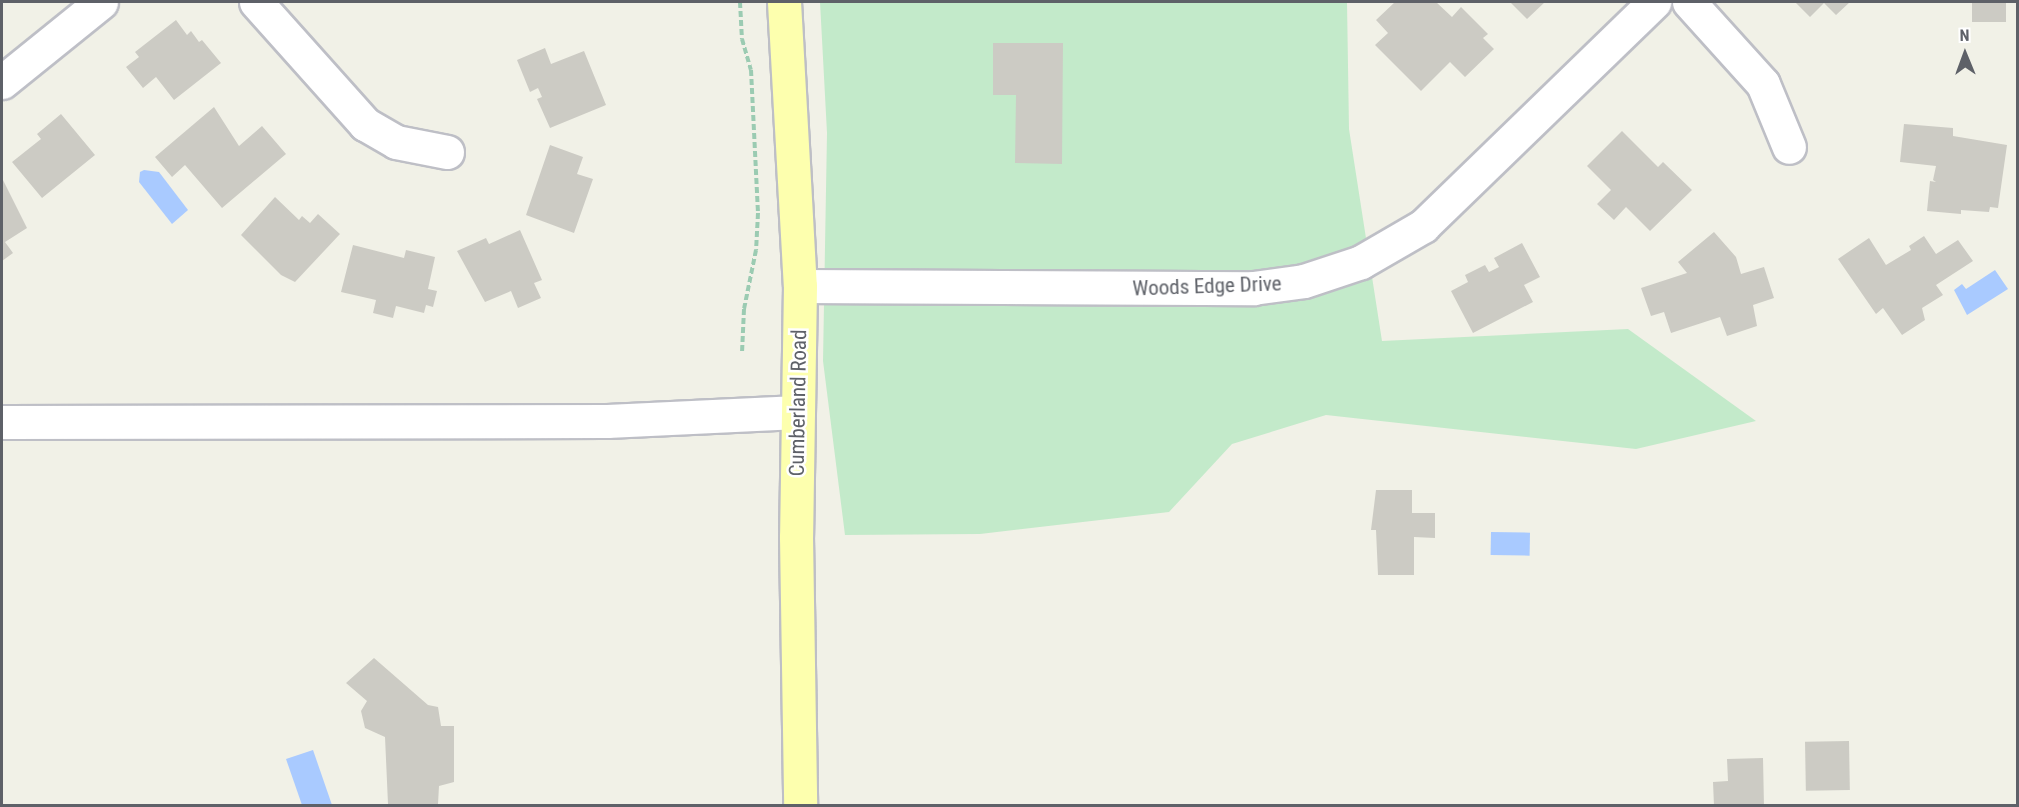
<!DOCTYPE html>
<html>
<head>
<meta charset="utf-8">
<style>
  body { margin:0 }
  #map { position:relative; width:2019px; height:807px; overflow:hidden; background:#f1f1e7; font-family:"Roboto Condensed",sans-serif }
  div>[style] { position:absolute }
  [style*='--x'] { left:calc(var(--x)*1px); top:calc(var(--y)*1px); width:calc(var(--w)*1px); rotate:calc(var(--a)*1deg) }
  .green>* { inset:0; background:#c3eaca }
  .water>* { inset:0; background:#a9caff; transform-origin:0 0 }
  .building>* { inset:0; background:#cccbc4; transform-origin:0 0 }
  .path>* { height:4px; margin-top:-2px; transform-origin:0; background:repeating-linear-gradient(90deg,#9bcbb2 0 6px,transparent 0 9px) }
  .roads { filter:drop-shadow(2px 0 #bebfc6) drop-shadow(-2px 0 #bebfc6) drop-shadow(0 2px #bebfc6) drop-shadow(0 -2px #bebfc6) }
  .minor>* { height:33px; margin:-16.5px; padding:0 16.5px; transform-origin:16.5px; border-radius:16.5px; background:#fff }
  .major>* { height:33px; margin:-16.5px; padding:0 16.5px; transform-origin:16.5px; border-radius:16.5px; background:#fdffae }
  span { translate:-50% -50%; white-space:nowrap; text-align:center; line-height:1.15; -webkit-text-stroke:5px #fff; paint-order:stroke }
  .street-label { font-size:21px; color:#5e6168 }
  .frame { position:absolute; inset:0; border:3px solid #5e6168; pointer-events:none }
  .north { position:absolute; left:1935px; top:24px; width:60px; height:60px; -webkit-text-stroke:4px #fff; paint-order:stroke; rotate:359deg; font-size:16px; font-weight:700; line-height:24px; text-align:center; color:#5e6168 }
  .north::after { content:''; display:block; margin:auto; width:21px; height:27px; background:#5e6168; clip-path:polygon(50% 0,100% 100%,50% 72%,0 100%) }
</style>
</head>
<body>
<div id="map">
  <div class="green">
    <div style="clip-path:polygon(820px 2px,1347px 2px,1349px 129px,1382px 341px,1628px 329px,1756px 421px,1636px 449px,1326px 415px,1232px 444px,1169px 512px,980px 534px,845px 535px,823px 361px,827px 133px)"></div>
  </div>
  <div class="water">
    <div style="clip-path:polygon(144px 170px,159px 172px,188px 210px,172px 224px,139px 182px,140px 172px)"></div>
    <div style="clip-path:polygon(1995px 270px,2008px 289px,1967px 315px,1954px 290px,1962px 284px,1966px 289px)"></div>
    <div style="left:1491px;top:532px;width:39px;height:23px;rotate:1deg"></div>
    <div style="clip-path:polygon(313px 750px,332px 805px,302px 805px,286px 759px)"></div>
  </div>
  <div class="building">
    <div style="clip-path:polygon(1395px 2px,1436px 2px,1452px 17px,1461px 7px,1488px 34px,1483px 38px,1494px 49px,1465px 77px,1450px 62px,1421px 91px,1375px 45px,1388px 33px,1376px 20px)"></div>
    <div style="clip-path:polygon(1510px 2px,1545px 2px,1527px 19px)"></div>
    <div style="clip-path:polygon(1795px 2px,1850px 2px,1836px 15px,1824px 3px,1810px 17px)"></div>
    <div style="left:1972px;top:2px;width:34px;height:20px"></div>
    <div style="clip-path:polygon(176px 20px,187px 35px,191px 31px,199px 42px,202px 40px,221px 63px,174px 100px,156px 77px,143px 88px,126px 67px,139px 57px,135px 52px)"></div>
    <div style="clip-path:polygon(993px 43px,1063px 43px,1062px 164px,1015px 163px,1016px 95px,993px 95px)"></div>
    <div style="clip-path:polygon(545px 48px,551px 64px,584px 51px,606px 105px,550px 128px,537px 99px,542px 97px,538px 88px,530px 92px,517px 60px)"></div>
    <div style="clip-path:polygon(214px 107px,239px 146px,262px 126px,286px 154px,222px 208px,185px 165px,172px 177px,155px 157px)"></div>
    <div style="clip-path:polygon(61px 114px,95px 155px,42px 198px,12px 162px,41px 139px,37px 134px)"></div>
    <div style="clip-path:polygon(1904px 124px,1953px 128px,1953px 136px,2007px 145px,1998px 208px,1990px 207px,1989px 212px,1961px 210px,1961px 214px,1927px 211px,1930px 181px,1936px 182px,1933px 180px,1936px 166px,1900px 162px)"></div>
    <div style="clip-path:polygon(1622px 131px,1658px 167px,1663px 162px,1692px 190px,1650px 231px,1626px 207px,1614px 220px,1597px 204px,1611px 190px,1587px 166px)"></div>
    <div style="clip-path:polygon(550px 145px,583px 157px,577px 174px,593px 179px,574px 233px,526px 215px)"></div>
    <div style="clip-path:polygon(2px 178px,27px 228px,5px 242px,13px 253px,2px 261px)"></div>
    <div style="clip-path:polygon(275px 197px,299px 220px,302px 216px,310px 223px,318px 214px,340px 234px,295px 282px,281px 275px,241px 235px)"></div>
    <div style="clip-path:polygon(520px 230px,542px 280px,534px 283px,541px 298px,518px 308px,511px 291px,485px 302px,457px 251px,486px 238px,489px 244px)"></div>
    <div style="clip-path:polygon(1714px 232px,1736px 257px,1741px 274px,1764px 267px,1774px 298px,1753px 305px,1757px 326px,1727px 336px,1720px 317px,1671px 333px,1664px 312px,1651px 316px,1641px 288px,1687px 273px,1678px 262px)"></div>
    <div style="clip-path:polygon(1924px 236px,1936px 254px,1958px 240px,1973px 261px,1936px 285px,1943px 295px,1922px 308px,1925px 320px,1902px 335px,1883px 308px,1876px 314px,1838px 259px,1869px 238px,1886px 265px,1911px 250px,1909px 246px)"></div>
    <div style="clip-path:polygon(1522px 243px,1540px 277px,1524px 285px,1533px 302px,1473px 333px,1451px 291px,1468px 282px,1465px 275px,1485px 265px,1489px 272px,1499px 267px,1494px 258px)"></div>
    <div style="clip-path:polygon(353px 245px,404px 258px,406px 250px,435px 257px,428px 289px,437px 291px,433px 307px,426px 305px,424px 313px,396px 306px,393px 318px,373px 313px,376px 300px,341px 292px)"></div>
    <div style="clip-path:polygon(1376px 490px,1412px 490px,1412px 513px,1435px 513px,1435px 538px,1414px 537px,1414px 575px,1378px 575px,1376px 530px,1371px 530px)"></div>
    <div style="clip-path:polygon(374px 658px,428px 705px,438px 707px,441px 726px,454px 726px,454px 782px,439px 786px,438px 804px,388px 804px,385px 737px,365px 728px,361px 711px,367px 701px,346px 683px)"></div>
    <div style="left:1849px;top:741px;width:49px;height:44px;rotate:89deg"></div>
    <div style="clip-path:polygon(1763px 758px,1764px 806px,1714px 806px,1713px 782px,1728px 781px,1727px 759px)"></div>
  </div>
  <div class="path">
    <div style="--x:740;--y:2;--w:37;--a:87"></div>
    <div style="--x:742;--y:39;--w:32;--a:74"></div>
    <div style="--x:751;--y:70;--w:143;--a:87.2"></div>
    <div style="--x:758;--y:213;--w:37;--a:93"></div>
    <div style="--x:756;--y:250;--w:60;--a:101.5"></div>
    <div style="--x:744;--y:309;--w:44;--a:92.6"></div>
  </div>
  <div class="roads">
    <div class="minor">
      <div style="--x:256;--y:2;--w:164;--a:48.2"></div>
      <div style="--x:365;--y:124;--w:36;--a:30"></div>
      <div style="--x:396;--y:142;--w:52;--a:11.1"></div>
      <div style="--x:1689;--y:2;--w:110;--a:47.9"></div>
      <div style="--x:1763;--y:84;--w:68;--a:67.6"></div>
      <div style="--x:2;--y:82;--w:127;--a:-38.9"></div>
      <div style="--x:800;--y:286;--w:453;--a:0.3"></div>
      <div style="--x:1253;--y:288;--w:51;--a:-7.8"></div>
      <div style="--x:1304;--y:281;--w:60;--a:-18.4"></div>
      <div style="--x:1361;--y:262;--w:72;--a:-30.1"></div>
      <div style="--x:1423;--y:226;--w:322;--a:-44.1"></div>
      <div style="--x:2;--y:422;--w:605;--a:-0.09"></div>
      <div style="--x:607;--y:421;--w:191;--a:-2.7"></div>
    </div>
    <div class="major">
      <div style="--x:784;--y:2;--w:284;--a:86.8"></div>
      <div style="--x:800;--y:286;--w:251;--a:90.9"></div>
      <div style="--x:796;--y:537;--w:269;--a:89.1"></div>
    </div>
  </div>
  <div class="street-label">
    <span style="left:1207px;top:286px;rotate:-2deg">Woods Edge Drive</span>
    <span style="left:798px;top:403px;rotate:-89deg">Cumberland Road</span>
  </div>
  <div class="frame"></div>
  <div class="north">N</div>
</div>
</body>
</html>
